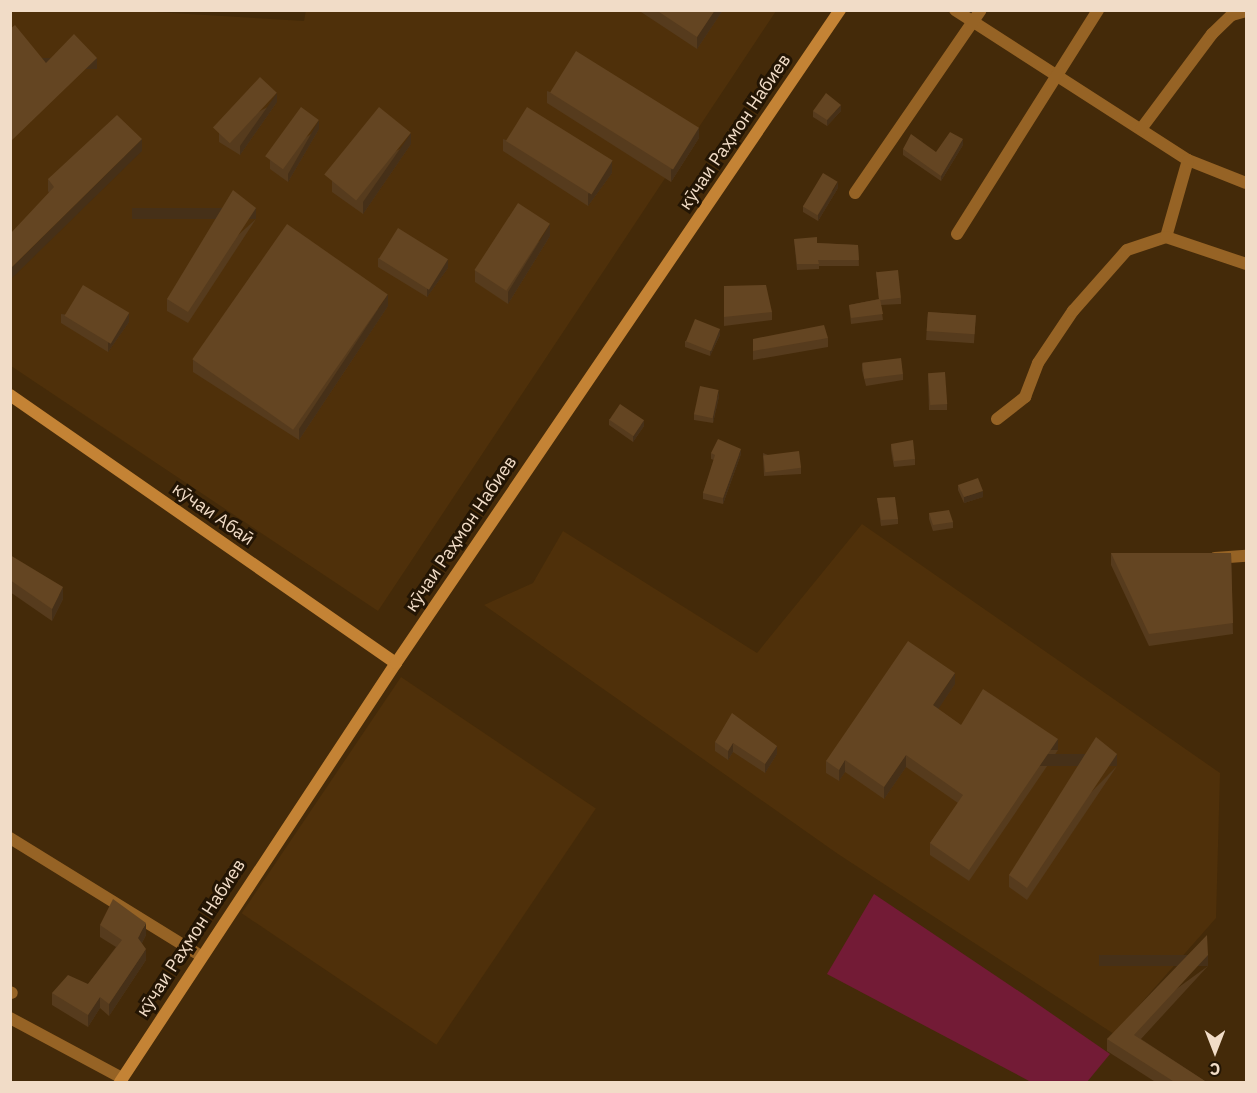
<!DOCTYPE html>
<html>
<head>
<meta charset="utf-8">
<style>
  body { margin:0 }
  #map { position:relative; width:1257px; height:1093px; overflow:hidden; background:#442a09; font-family:"IBM Plex Sans",sans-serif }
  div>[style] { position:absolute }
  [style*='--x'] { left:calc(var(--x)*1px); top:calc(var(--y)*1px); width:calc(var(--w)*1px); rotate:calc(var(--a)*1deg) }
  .built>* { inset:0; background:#4f300a; transform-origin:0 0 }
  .green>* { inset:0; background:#731b36 }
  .street>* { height:12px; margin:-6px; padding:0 6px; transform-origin:6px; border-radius:6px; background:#966325 }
  .secondary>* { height:12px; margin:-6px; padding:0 6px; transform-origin:6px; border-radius:6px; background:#c48335 }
  .wall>* { inset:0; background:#563b1d; transform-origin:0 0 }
  .shaded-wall>* { inset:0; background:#463018; transform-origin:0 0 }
  .building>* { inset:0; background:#644522; transform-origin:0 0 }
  span { translate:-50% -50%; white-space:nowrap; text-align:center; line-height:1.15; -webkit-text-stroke:6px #231504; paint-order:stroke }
  .street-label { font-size:18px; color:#f1dcc7 }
  .frame { position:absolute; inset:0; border:12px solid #f1dcc7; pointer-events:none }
  .north { position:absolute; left:1185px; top:1021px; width:60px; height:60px; -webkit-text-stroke:4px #231504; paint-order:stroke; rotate:180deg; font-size:16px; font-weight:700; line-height:24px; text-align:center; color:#f1dcc7 }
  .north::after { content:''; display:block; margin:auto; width:21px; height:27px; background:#f1dcc7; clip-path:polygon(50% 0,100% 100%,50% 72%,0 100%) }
</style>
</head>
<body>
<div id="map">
  <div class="built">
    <div style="clip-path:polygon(306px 10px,776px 11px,378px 611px,11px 366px,10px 11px,138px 11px,304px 21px)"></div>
    <div style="clip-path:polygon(862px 524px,1220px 773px,1216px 918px,1114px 1034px,838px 854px,484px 605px,533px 583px,563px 531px,757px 653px)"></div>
    <div style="left:401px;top:677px;width:235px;height:285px;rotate:34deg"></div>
  </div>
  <div class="green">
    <div style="clip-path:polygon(874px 894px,1026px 996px,1110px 1054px,1087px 1082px,1031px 1082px,827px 974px)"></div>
  </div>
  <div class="street">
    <div style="--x:955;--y:10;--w:277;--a:32.8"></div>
    <div style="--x:1188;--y:160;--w:62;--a:21.6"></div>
    <div style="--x:1141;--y:129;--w:119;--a:-53.2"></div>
    <div style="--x:1212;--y:34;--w:28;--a:-44"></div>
    <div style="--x:1232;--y:15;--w:15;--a:-16"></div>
    <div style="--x:855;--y:193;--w:222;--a:-55.5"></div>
    <div style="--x:957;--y:234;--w:265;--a:-57.8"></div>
    <div style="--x:1166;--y:237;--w:80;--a:-74.1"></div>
    <div style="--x:997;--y:419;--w:36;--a:-38"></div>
    <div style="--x:1025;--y:397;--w:36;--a:-69"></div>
    <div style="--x:1038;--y:363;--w:63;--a:-56.1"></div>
    <div style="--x:1073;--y:311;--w:81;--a:-48.5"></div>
    <div style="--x:1127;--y:250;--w:41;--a:-18.4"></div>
    <div style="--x:1166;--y:237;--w:84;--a:18.6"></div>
    <div style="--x:1215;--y:558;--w:31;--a:-4"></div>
    <div style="--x:10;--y:838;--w:225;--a:31.7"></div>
    <div style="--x:10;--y:992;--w:2;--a:27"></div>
    <div style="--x:10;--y:1018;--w:127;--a:28.2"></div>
  </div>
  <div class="secondary">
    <div style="--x:10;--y:395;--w:470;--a:34.8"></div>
    <div style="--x:120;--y:1082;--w:502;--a:-56.63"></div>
    <div style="--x:396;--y:663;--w:790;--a:-55.79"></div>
  </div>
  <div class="wall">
    <div style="clip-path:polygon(638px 10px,723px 10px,697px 49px)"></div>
    <div style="clip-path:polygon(547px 91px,699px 138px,671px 182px,547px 103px)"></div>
    <div style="clip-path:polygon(277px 102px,240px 155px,219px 142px,219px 133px)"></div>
    <div style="clip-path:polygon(813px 111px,841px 111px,827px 126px,813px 117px)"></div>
    <div style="clip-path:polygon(319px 129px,288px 182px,270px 169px,270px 160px)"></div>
    <div style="clip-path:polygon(503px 139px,612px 173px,588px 206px,503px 151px)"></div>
    <div style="clip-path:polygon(411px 144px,363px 214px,332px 192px,332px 180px)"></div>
    <div style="clip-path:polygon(963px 145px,941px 181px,903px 155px,903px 149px,936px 152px)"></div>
    <div style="clip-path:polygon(142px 151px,49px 193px,48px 191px,48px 179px)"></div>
    <div style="clip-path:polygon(838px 188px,818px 221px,803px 212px,803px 206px)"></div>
    <div style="clip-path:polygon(256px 219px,188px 323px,167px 311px,167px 299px)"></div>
    <div style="clip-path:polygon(550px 236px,508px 304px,475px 282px,475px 270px)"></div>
    <div style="clip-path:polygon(794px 239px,817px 243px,858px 245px,859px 266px,819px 266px,819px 269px,797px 270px)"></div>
    <div style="clip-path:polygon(378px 258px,448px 268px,427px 297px,378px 267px)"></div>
    <div style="clip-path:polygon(876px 271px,901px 298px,901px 304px,881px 305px,883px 320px,851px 324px,849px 305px,879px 299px)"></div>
    <div style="clip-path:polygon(724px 286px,772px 312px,772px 320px,724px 326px)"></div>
    <div style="clip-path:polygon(388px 306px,299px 440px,193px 372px,193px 360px)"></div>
    <div style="left:928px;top:312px;width:48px;height:28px;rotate:4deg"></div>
    <div style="clip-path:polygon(61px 314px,129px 322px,108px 352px,61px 323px)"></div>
    <div style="clip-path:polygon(720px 335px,710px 356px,685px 347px,685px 341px)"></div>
    <div style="clip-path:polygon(828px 338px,828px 347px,753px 360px,753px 339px)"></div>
    <div style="clip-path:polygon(862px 364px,903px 374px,903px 380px,866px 386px,862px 370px)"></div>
    <div style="clip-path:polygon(928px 374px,947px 404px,947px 410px,929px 410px)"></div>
    <div style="clip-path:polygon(719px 396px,713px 423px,694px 420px,694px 414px)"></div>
    <div style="clip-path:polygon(609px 419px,644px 426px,633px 442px,609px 425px)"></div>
    <div style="clip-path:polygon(891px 444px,915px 459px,915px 465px,894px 467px,891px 450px)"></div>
    <div style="clip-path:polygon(711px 453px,741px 454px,723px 504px,703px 499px,703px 493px,714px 460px,711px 459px)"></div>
    <div style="clip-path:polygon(763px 453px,801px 468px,801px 474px,764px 476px)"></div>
    <div style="clip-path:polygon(958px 485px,983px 497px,964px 503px,958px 490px)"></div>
    <div style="clip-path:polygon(877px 498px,898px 519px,898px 524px,881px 526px)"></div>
    <div style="clip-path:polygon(929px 513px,953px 522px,953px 528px,933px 531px,929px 519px)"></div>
    <div style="clip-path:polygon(1111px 553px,1231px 553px,1233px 634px,1149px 646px,1111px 565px)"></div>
    <div style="clip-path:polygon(10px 555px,63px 599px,52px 621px,10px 592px)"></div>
    <div style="clip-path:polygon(955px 684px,938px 709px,961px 725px,1058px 750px,969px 881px,930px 855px,930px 843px,958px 803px,906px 767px,884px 799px,845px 772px,839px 781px,826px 773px,826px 761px)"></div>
    <div style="clip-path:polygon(715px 742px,777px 746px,777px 754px,765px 773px,733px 752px,728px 760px,715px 751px)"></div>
    <div style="clip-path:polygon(1117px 766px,1027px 900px,1009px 887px,1009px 875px)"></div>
    <div style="clip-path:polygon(100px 925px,146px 935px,142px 943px,146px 960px,109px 1016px,100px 1008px,88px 1027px,52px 1005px,52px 993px,88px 984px,116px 947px,100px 937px)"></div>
    <div style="clip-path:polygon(1208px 966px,1141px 1039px,1208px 1083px,1157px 1083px,1107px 1051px,1107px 1039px)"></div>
  </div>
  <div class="shaded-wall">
    <div style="clip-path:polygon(715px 10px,723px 10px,697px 49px,697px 37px)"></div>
    <div style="left:97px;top:58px;width:11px;height:121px;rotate:90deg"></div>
    <div style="clip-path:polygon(277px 93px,277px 102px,240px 155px,240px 146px)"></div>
    <div style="clip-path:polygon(841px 105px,841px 111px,827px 126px,827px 120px)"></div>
    <div style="clip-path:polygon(319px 120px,319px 129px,288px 182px,288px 174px)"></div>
    <div style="clip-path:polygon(699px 127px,699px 138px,671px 182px,671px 170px)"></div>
    <div style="clip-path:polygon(411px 133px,411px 144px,363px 214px,363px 202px)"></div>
    <div style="clip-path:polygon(142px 139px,142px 151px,10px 280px,10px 269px)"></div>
    <div style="clip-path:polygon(963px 139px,963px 145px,941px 181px,941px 176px)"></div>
    <div style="clip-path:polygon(612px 161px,612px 173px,588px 206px,588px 194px)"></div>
    <div style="clip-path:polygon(838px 182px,838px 188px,818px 221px,818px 215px)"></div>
    <div style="left:256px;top:208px;width:11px;height:124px;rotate:90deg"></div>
    <div style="clip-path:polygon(550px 224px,550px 236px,508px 304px,508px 292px)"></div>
    <div style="clip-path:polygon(448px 259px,448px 268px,427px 297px,427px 289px)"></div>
    <div style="clip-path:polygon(388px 294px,388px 306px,299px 440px,299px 429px)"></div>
    <div style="clip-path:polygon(129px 313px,129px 322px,108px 352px,108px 343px)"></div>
    <div style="clip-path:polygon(720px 329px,720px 335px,710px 356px,710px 350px)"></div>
    <div style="clip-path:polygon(719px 390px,719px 396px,713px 423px,713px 417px)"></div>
    <div style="clip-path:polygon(644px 420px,644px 426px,633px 442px,633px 436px)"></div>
    <div style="clip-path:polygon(741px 449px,741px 454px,723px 504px,723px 498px)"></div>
    <div style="clip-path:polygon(983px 491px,983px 497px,964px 503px,964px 497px)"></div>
    <div style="clip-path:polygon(63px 587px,63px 599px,52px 621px,52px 609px)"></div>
    <div style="clip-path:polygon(955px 673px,955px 684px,933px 717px,933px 705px)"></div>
    <div style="left:1058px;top:739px;width:11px;height:158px;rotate:90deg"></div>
    <div style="clip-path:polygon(733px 743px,733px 752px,728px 760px,728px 751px)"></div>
    <div style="clip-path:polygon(777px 746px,777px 754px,765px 773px,765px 764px)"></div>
    <div style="left:1117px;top:754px;width:12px;height:161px;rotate:90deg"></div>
    <div style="clip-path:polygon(906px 755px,906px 767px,884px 799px,884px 787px)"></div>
    <div style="clip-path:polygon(845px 760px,845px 772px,839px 781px,839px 770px)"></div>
    <div style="clip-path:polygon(146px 923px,146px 935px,138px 950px,138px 938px)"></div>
    <div style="clip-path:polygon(146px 949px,146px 960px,109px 1016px,109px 1004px)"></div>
    <div style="left:1208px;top:955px;width:11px;height:109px;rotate:90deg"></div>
    <div style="clip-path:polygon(100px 997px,100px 1008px,88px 1027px,88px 1015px)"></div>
  </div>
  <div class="building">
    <div style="clip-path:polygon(656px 10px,715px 10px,697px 37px)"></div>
    <div style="clip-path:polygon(15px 25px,46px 63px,74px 34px,97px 58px,10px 142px,10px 29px)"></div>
    <div style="left:576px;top:51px;width:145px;height:49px;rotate:32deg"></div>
    <div style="left:260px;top:77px;width:23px;height:69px;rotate:43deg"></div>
    <div style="clip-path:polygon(826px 93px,841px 105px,827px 120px,813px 111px)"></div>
    <div style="left:301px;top:107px;width:22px;height:61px;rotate:36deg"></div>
    <div style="left:379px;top:107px;width:41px;height:87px;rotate:39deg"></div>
    <div style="left:527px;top:107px;width:101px;height:40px;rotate:32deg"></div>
    <div style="clip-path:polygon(117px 115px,142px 139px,10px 269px,10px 234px,54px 187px,48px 179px)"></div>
    <div style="clip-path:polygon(950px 132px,963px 139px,941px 176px,903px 149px,911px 134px,936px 152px)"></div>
    <div style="left:823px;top:173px;width:17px;height:39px;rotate:31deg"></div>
    <div style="clip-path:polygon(233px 190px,256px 208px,188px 312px,167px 299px)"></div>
    <div style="left:518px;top:203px;width:38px;height:80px;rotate:33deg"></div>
    <div style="left:287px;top:224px;width:123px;height:165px;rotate:35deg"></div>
    <div style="left:398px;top:228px;width:59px;height:36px;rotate:32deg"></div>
    <div style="clip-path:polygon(817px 237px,817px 243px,858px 245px,859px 260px,818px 260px,819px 264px,797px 264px,794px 239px)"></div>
    <div style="left:898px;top:270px;width:28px;height:22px;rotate:84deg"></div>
    <div style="left:83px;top:285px;width:54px;height:36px;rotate:31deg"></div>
    <div style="clip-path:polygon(766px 285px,772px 312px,724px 317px,724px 286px)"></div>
    <div style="clip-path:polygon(880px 299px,883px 314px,851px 318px,849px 305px)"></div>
    <div style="left:928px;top:312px;width:48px;height:19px;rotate:4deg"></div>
    <div style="left:695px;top:319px;width:27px;height:24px;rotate:22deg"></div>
    <div style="clip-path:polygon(824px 325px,828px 338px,753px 351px,753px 339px)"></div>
    <div style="left:901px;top:358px;width:16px;height:39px;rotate:83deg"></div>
    <div style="left:945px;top:372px;width:32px;height:17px;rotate:86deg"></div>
    <div style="left:700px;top:386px;width:19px;height:29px;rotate:12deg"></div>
    <div style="left:620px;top:404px;width:29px;height:19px;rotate:34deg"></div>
    <div style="clip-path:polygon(718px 439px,741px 449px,723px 498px,703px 493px,715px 455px,711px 453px)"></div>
    <div style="clip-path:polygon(913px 440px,915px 459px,894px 461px,891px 444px)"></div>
    <div style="left:799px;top:451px;width:17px;height:36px;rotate:83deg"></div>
    <div style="clip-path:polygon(978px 478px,983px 491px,964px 497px,958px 485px)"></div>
    <div style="clip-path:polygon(895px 497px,898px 519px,881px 520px,877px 498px)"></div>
    <div style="clip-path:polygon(949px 510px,953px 522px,933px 525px,929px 513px)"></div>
    <div style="clip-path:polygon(1111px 553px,1231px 553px,1233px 623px,1149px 634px)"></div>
    <div style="clip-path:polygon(10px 555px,63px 587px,52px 609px,10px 580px)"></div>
    <div style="clip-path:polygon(908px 641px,955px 673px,933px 705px,961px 725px,983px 689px,1058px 739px,969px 870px,930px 843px,963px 795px,906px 755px,884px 787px,845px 760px,839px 770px,826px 761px)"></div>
    <div style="clip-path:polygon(732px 713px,777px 746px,765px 764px,733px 743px,728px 751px,715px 742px)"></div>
    <div style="clip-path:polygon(1096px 737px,1117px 754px,1027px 888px,1009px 875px)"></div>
    <div style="clip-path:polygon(113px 899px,146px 923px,138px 938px,146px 949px,109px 1004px,100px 997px,88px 1015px,52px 993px,68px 975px,88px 984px,122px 940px,100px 925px)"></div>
    <div style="clip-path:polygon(1207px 935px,1208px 955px,1134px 1035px,1208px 1083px,1176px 1083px,1107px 1039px)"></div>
  </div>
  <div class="street-label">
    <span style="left:735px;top:132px;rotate:-56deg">кӯчаи Раҳмон Набиев</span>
    <span style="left:213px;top:514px;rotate:35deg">кӯчаи Абаӣ</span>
    <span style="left:461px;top:534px;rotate:-56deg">кӯчаи Раҳмон Набиев</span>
    <span style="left:191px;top:938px;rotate:-57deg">кӯчаи Раҳмон Набиев</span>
  </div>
  <div class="frame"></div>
  <div class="north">С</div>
</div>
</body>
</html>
